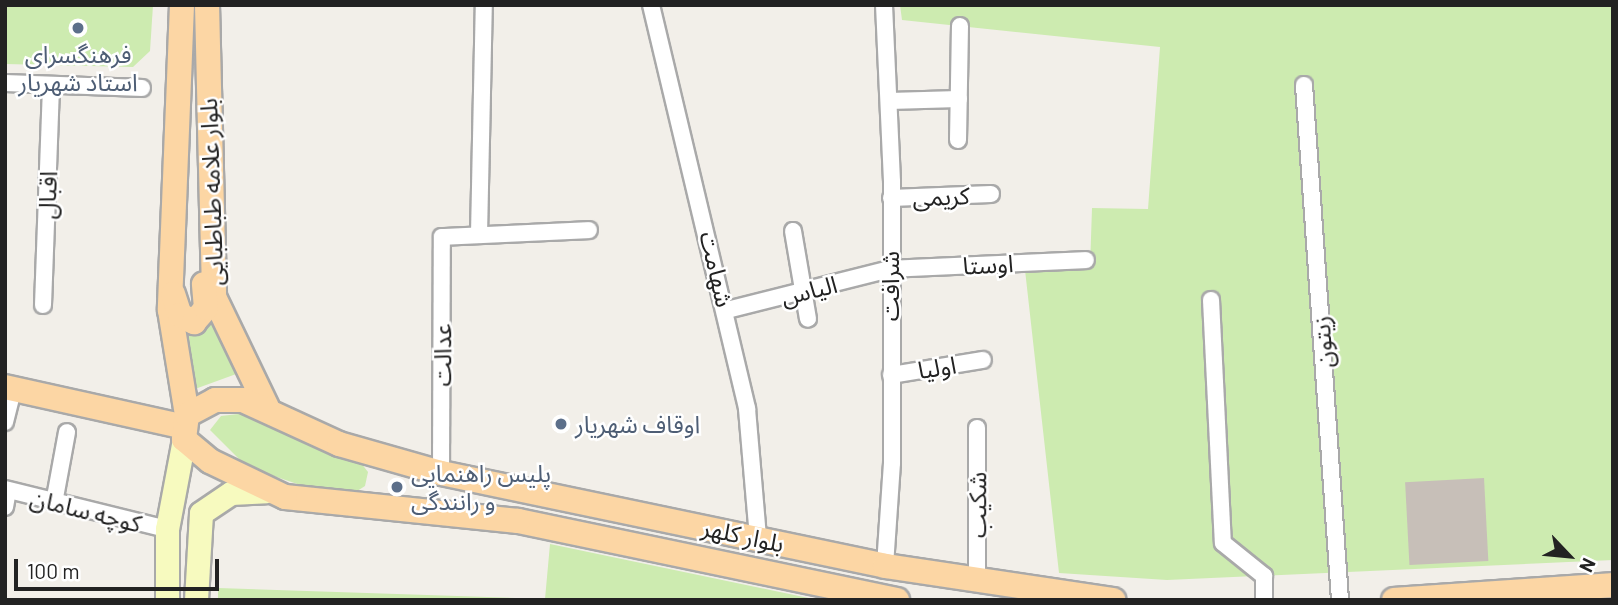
<!DOCTYPE html>
<html>
<head>
<meta charset="utf-8">
<style>
  body { margin:0 }
  #map { position:relative; width:1618px; height:605px; overflow:hidden; background:#f2efe9; font-family:Barlow,"Noto Sans Arabic",sans-serif }
  div>[style] { position:absolute }
  [style*='--x'] { left:calc(var(--x)*1px); top:calc(var(--y)*1px); width:calc(var(--w)*1px); rotate:calc(var(--a)*1deg) }
  .grass>* { inset:0; background:#cdebb0 }
  .building>* { inset:0; background:#c7bfb8; transform-origin:0 0 }
  .roads { filter:drop-shadow(2px 0 #a9a9a9) drop-shadow(-2px 0 #a9a9a9) drop-shadow(0 2px #a9a9a9) drop-shadow(0 -2px #a9a9a9) }
  .street>* { height:16px; margin:-8px; padding:0 8px; transform-origin:8px; border-radius:8px; background:#fff }
  .secondary>* { height:23px; margin:-11.5px; padding:0 11.5px; transform-origin:11.5px; border-radius:11.5px; background:#f7fabf }
  .primary>* { height:24px; margin:-12px; padding:0 12px; transform-origin:12px; border-radius:12px; background:#fcd6a4 }
  .dots>* { width:19px; height:19px; translate:-50% -50%; box-sizing:border-box; border:4px solid #fff; border-radius:50% }
  span { translate:-50% -50%; white-space:nowrap; text-align:center; line-height:1.15; -webkit-text-stroke:5px #fff; paint-order:stroke }
  .service-label { font-size:24px; color:#4e5e75 }
  .left { translate:0 -50%; text-align:left }
  .street-label { font-size:24px; color:#222 }
  .frame { position:absolute; inset:0; border:7px solid #222; pointer-events:none }
  .north { position:absolute; left:1534px; top:521px; width:70px; height:70px; -webkit-text-stroke:5px #fff; paint-order:stroke; rotate:116deg; font-size:19px; font-weight:700; line-height:28px; text-align:center; color:#222 }
  .north::after { content:''; display:block; margin:auto; width:24px; height:32px; background:#222; clip-path:polygon(50% 0,100% 100%,50% 72%,0 100%) }
  .scale { position:absolute; left:14px; top:559px; width:205px; height:32px; box-sizing:border-box; border:4px solid #222; border-top:0; padding-left:9px; font-size:21px; line-height:24px; white-space:nowrap; color:#222; -webkit-text-stroke:5px #fff; paint-order:stroke }
</style>
</head>
<body>
<div id="map">
  <div class="grass">
    <div style="clip-path:polygon(5px 5px,153px 5px,150px 51px,133px 67px,5px 64px)"></div>
    <div style="clip-path:polygon(900px 5px,1613px 5px,1613px 560px,1167px 580px,1059px 573px,1025px 270px,1090px 268px,1092px 208px,1148px 209px,1160px 47px,902px 20px)"></div>
    <div style="clip-path:polygon(210px 319px,239px 373px,195px 389px,175px 326px)"></div>
    <div style="clip-path:polygon(247px 413px,358px 459px,368px 472px,365px 486px,354px 493px,312px 489px,247px 467px,210px 430px,221px 416px)"></div>
    <div style="clip-path:polygon(550px 544px,818px 600px,218px 600px,218px 588px,545px 599px)"></div>
  </div>
  <div class="building">
    <div style="left:1484px;top:478px;width:83px;height:79px;rotate:87deg"></div>
  </div>
  <div class="roads">
    <div class="street">
      <div style="--x:651;--y:5;--w:415;--a:76.6"></div>
      <div style="--x:747;--y:409;--w:129;--a:85.1"></div>
      <div style="--x:884;--y:5;--w:177;--a:87.4"></div>
      <div style="--x:892;--y:182;--w:281;--a:90"></div>
      <div style="--x:892;--y:463;--w:103;--a:93.9"></div>
      <div style="--x:5;--y:83;--w:137;--a:2.1"></div>
      <div style="--x:1304;--y:85;--w:516;--a:86"></div>
      <div style="--x:889;--y:101;--w:70;--a:-1.6"></div>
      <div style="--x:958;--y:140;--w:114;--a:-89"></div>
      <div style="--x:891;--y:198;--w:100;--a:-2.3"></div>
      <div style="--x:793;--y:231;--w:89;--a:80.3"></div>
      <div style="--x:479;--y:235;--w:230;--a:-88.8"></div>
      <div style="--x:1211;--y:300;--w:243;--a:87.2"></div>
      <div style="--x:1223;--y:543;--w:53;--a:38.8"></div>
      <div style="--x:1264;--y:576;--w:24;--a:90"></div>
      <div style="--x:43;--y:305;--w:219;--a:-87.9"></div>
      <div style="--x:727;--y:310;--w:168;--a:-14.1"></div>
      <div style="--x:890;--y:269;--w:196;--a:-2.6"></div>
      <div style="--x:891;--y:375;--w:93;--a:-9.3"></div>
      <div style="--x:5;--y:422;--w:34;--a:-76"></div>
      <div style="--x:977;--y:428;--w:153;--a:90"></div>
      <div style="--x:441;--y:473;--w:236;--a:-89.8"></div>
      <div style="--x:442;--y:237;--w:147;--a:-2.7"></div>
      <div style="--x:5;--y:489;--w:167;--a:13.9"></div>
      <div style="--x:54;--y:503;--w:72;--a:-79.6"></div>
      <div style="--x:5;--y:507;--w:17;--a:-80"></div>
    </div>
    <div class="secondary">
      <div style="--x:167;--y:600;--w:71;--a:-90"></div>
      <div style="--x:167;--y:529;--w:92;--a:-79.3"></div>
      <div style="--x:196;--y:600;--w:87;--a:-86.7"></div>
      <div style="--x:201;--y:513;--w:36;--a:-34"></div>
      <div style="--x:231;--y:493;--w:35;--a:-3"></div>
    </div>
    <div class="primary">
      <div style="--x:182;--y:5;--w:305;--a:92.3"></div>
      <div style="--x:170;--y:310;--w:106;--a:80.8"></div>
      <div style="--x:207;--y:5;--w:292;--a:88.6"></div>
      <div style="--x:214;--y:297;--w:122;--a:64.3"></div>
      <div style="--x:173;--y:294;--w:22;--a:72"></div>
      <div style="--x:180;--y:315;--w:16;--a:27"></div>
      <div style="--x:194;--y:322;--w:18;--a:-49"></div>
      <div style="--x:206;--y:308;--w:24;--a:-95"></div>
      <div style="--x:5;--y:387;--w:184;--a:12.5"></div>
      <div style="--x:897;--y:600;--w:387;--a:-168.2"></div>
      <div style="--x:518;--y:521;--w:234;--a:-174.1"></div>
      <div style="--x:285;--y:497;--w:83;--a:-154.4"></div>
      <div style="--x:210;--y:461;--w:34;--a:-140"></div>
      <div style="--x:184;--y:439;--w:24;--a:-83"></div>
      <div style="--x:187;--y:415;--w:32;--a:-28"></div>
      <div style="--x:215;--y:400;--w:28;--a:0"></div>
      <div style="--x:243;--y:400;--w:106;--a:24.6"></div>
      <div style="--x:339;--y:444;--w:106;--a:15.9"></div>
      <div style="--x:441;--y:473;--w:454;--a:11.8"></div>
      <div style="--x:885;--y:566;--w:231;--a:8.5"></div>
      <div style="--x:1394;--y:600;--w:220;--a:-3.9"></div>
    </div>
  </div>
  <div class="dots">
    <div style="left:78px;top:28px;background:#5c6f8a"></div>
    <div style="left:561px;top:424px;background:#5c6f8a"></div>
    <div style="left:397px;top:487px;background:#5c6f8a"></div>
  </div>
  <div class="service-label">
    <span style="left:78px;top:68px">فرهنگسرای<br>استاد شهریار</span>
    <span class="left" style="left:575px;top:424px">اوقاف شهریار</span>
    <span class="left" style="left:411px;top:487px">پلیس راهنمایی<br>و رانندگی</span>
  </div>
  <div class="street-label">
    <span style="left:211px;top:192px;rotate:-92deg">بلوار علامه طباطبایی</span>
    <span style="left:47px;top:195px;rotate:-88deg">اقبال</span>
    <span style="left:941px;top:196px;rotate:-2deg">کریمی</span>
    <span style="left:988px;top:264px;rotate:-3deg">اوستا</span>
    <span style="left:717px;top:269px;rotate:77deg">شهامت</span>
    <span style="left:890px;top:286px;rotate:-90deg">شرافت</span>
    <span style="left:809px;top:290px;rotate:-14deg">الیاس</span>
    <span style="left:1322px;top:342px;rotate:-94deg">زیتون</span>
    <span style="left:442px;top:355px;rotate:-90deg">عدالت</span>
    <span style="left:937px;top:367px;rotate:-9deg">اولیا</span>
    <span style="left:977px;top:505px;rotate:-90deg">شکیب</span>
    <span style="left:86px;top:510px;rotate:14deg">کوچه سامان</span>
    <span style="left:743px;top:535px;rotate:12deg">بلوار کلهر</span>
  </div>
  <div class="frame"></div>
  <div class="north">N</div>
  <div class="scale">100 m</div>
</div>
</body>
</html>
